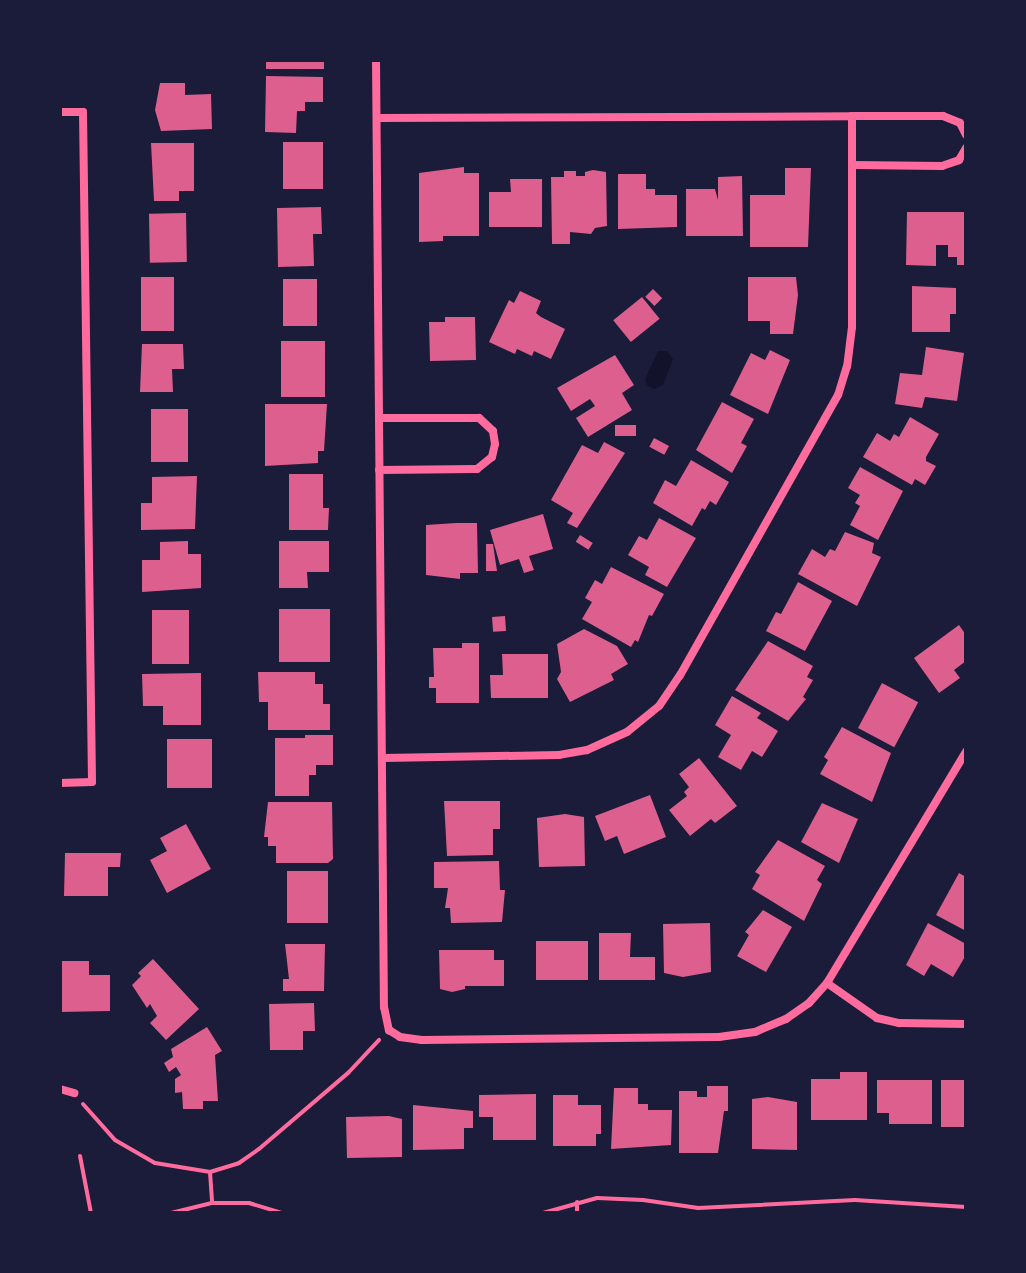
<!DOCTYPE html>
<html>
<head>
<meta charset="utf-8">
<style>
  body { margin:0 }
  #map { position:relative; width:1026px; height:1273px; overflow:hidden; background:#1b1b3a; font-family:"Source Sans 3",sans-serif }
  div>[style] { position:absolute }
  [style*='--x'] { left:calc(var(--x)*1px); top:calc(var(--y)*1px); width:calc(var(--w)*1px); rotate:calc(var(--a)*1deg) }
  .water>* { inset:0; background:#12122b }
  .building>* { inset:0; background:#dd5f8e; transform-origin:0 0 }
  .path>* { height:4px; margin:-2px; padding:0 2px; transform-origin:2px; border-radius:2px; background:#ff6b9d }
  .minor>* { height:8px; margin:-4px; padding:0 4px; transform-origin:4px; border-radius:4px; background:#ff6b9d }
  span { translate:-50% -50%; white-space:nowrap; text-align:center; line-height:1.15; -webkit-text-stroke:6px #1b1b3a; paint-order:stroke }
  .frame { position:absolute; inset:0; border:62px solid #1b1b3a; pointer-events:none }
</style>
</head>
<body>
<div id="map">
  <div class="water">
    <div style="clip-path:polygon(658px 351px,667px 351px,673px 359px,663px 385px,654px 389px,647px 385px,645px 379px)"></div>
  </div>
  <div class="building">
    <div style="left:266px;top:60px;width:58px;height:9px"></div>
    <div style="clip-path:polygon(266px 76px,323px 77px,323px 102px,305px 102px,305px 111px,297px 111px,296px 133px,265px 132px)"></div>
    <div style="clip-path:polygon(160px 83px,185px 83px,185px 95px,211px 94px,212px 129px,161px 131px,155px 110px)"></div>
    <div style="left:283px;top:142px;width:40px;height:47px"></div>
    <div style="clip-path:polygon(151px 143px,194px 143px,194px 191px,179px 191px,179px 201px,154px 201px)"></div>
    <div style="clip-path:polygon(464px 167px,464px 173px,479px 173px,479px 236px,443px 236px,443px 241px,419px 242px,419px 173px)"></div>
    <div style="clip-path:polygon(785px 168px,811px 168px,808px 247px,750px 247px,750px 195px,785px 195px)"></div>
    <div style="clip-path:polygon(593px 170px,606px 172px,607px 226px,595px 228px,591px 234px,570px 232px,570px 244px,552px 244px,551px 177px,564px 177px,564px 171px,576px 171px,576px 176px,585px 176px,585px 172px)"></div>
    <div style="clip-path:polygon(618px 174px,646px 174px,646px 189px,655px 189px,655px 195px,677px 195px,677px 227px,618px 229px)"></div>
    <div style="clip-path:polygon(742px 176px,743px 236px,686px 236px,686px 189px,715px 189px,718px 200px,718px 177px)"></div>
    <div style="clip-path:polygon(510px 179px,542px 179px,542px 227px,489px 227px,489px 192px,511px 192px)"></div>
    <div style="clip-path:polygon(321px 207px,322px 234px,313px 234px,314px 266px,278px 267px,277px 208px)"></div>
    <div style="clip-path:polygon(907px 212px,964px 212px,966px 265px,957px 265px,957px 257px,948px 257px,948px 245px,936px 245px,936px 266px,906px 265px)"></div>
    <div style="left:186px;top:213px;width:49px;height:37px;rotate:89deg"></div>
    <div style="left:141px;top:277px;width:33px;height:54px"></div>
    <div style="clip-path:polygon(748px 277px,796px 277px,798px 295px,793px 334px,770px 334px,770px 321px,748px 321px)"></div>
    <div style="left:283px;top:279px;width:34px;height:47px"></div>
    <div style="clip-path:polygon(912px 286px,956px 288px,956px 314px,950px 314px,950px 332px,912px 332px)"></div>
    <div style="left:653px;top:289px;width:13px;height:11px;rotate:45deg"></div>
    <div style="clip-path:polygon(520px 291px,541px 301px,536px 313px,541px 317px,565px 329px,551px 359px,534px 351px,532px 356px,517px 349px,515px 354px,489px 342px,509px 300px,514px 303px)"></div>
    <div style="left:642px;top:297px;width:28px;height:37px;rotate:51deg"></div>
    <div style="clip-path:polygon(445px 317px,475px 317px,476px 360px,430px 361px,429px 322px,445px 322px)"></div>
    <div style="left:281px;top:341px;width:44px;height:56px"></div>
    <div style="clip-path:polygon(142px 344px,183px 344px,184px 369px,172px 369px,173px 392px,140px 392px)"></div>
    <div style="clip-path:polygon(926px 347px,964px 353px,957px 401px,925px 397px,922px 408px,895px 404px,900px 373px,922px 375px)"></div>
    <div style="clip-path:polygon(770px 350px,790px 360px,768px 414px,730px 395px,751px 353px,765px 360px)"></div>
    <div style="clip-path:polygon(615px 355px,634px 385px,622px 393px,632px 410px,588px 437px,576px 418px,595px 406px,590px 399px,571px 411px,557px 388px)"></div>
    <div style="clip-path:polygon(722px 402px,754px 419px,741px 443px,747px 446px,732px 473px,696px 450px)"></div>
    <div style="clip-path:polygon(265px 404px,327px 404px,324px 451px,318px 451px,318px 463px,265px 466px)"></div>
    <div style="left:188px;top:409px;width:53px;height:37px;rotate:90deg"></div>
    <div style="clip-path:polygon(910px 417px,939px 434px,926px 457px,926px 461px,936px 466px,925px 485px,915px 479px,912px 485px,863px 457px,877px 433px,890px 441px,894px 434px,899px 437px)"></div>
    <div style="left:615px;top:425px;width:21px;height:11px"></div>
    <div style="left:654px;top:438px;width:17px;height:10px;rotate:28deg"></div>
    <div style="clip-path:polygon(604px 442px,625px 453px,577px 528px,567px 523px,573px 513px,551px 500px,582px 445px,598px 453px)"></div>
    <div style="clip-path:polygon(691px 460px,729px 482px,716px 505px,710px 501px,705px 510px,702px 508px,692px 526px,653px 503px,665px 480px,676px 486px)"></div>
    <div style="clip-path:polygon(860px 467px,903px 491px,878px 540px,850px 525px,860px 506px,855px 503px,860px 495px,848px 488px)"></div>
    <div style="clip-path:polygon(289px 474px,323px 474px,323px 508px,329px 508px,328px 530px,289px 530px)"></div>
    <div style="clip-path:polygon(197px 476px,195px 529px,141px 530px,141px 503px,152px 503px,152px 477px)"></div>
    <div style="clip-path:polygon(543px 514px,553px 549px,529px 556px,534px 570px,524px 573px,519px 559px,500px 565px,490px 530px)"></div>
    <div style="clip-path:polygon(659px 518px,696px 538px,667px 587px,645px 575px,649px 567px,628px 555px,639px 536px,647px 540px)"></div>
    <div style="clip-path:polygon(456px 523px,477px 523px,478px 573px,460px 573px,460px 579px,426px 575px,426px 525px)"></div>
    <div style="clip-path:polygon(845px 532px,874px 543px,872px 553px,881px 557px,857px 606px,798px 574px,812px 549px,825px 557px,830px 549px,835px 551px)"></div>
    <div style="left:580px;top:535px;width:15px;height:8px;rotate:32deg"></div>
    <div style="clip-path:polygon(188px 541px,188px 554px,201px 554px,201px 588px,142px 592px,142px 560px,160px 560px,160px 542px)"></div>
    <div style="clip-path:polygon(279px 541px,329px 541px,329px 572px,307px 572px,308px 588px,279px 588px)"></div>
    <div style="clip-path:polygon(486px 544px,493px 544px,497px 571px,486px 571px)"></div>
    <div style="clip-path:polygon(611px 567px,664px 594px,652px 616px,649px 615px,638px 642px,635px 640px,631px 647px,582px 619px,592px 602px,585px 598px,595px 580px,602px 584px)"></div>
    <div style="clip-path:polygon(798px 582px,832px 601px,805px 651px,766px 631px,776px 612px,781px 614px)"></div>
    <div style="left:330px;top:609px;width:53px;height:51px;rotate:90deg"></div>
    <div style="left:152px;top:610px;width:37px;height:54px"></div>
    <div style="left:505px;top:616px;width:15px;height:13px;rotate:86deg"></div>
    <div style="clip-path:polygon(959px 625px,966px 635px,966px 661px,954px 670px,960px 678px,939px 693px,914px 658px)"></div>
    <div style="clip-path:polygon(584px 629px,617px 646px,628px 664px,611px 674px,614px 680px,570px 702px,557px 679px,561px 672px,557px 644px)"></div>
    <div style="clip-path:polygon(768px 641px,813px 666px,807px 677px,813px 680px,803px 697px,806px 699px,788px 721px,735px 690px)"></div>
    <div style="clip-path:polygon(462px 643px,479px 643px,479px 703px,436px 703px,436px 688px,429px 688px,429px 677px,434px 677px,433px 648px,462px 648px)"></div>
    <div style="clip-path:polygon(502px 654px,548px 654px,548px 698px,491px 698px,490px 675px,503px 675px)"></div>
    <div style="clip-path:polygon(258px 672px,315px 672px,315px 684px,323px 684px,323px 704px,330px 704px,330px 730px,268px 730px,268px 702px,259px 702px)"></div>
    <div style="clip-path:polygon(201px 673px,201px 725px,163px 725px,163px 706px,143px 706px,142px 674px)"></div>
    <div style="left:882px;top:683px;width:41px;height:51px;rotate:28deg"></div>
    <div style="clip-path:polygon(732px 696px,761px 713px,757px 718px,778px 731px,762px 757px,752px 751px,741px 770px,718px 757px,731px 735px,715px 725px)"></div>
    <div style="clip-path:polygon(842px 727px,891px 753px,872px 802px,820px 774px,828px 760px,824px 757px)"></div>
    <div style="clip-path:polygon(305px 735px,333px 735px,333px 765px,316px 765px,316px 775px,309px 775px,309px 796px,275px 796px,275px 738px,305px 738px)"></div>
    <div style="left:167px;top:739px;width:45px;height:49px"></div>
    <div style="clip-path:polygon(699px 758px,737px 806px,715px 823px,711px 819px,690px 836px,669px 810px,687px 796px,684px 792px,689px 787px,679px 774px)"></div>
    <div style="clip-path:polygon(650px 795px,666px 837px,624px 854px,617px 836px,605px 841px,595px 816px)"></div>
    <div style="clip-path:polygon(444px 801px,500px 801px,500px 829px,493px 829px,493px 855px,447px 856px)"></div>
    <div style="clip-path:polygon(268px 802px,332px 802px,333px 859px,328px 863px,276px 863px,276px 846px,268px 846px,268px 837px,264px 837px)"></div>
    <div style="clip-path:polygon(822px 803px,858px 819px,839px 863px,801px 842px)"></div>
    <div style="clip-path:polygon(565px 814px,584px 817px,585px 866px,539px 867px,537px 818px)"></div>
    <div style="clip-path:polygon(186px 824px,211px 869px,167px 893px,150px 860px,167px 851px,160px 838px)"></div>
    <div style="clip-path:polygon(778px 840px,825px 866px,817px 880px,822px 884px,804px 921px,752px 889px,760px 875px,755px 872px)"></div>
    <div style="clip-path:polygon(65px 853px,121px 853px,120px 867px,108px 867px,108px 896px,64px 896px)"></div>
    <div style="clip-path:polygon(499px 861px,500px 890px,505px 890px,502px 922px,451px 923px,450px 908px,445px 908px,448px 888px,434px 888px,434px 862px)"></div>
    <div style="left:287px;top:871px;width:41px;height:52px"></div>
    <div style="clip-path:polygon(959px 873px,966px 877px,966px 931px,936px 915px)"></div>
    <div style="clip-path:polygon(763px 910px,792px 927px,766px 972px,737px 956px,749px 935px,745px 932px)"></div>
    <div style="clip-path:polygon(710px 923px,711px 972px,683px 977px,664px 973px,663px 924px)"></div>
    <div style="clip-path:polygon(928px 923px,966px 944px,966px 955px,953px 977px,931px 964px,924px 976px,906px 965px)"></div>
    <div style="clip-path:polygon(599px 933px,631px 933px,630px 957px,655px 957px,655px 980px,599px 980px)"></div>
    <div style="left:536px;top:941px;width:52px;height:39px"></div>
    <div style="clip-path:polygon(285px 944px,325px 944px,324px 991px,283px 991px,283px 979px,289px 979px)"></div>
    <div style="clip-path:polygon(439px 950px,494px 950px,494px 960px,504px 960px,504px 986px,465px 986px,465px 989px,452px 992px,440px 989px)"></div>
    <div style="clip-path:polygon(153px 959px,199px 1009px,166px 1040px,150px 1023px,157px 1016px,150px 1004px,147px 1008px,132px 985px,141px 976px,138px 973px)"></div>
    <div style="clip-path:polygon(60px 961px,89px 961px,89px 975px,110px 975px,110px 1011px,60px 1012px)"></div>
    <div style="clip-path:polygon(314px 1003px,315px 1031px,303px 1031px,303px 1050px,270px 1050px,269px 1004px)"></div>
    <div style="clip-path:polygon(207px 1027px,222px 1051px,215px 1055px,218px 1101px,203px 1101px,203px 1109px,183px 1109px,182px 1092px,175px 1093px,175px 1079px,181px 1075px,176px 1067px,169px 1072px,164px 1063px,173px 1057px,171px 1049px)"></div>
    <div style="clip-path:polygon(840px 1072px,867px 1072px,867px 1120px,811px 1120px,811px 1079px,840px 1079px)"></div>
    <div style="clip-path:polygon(877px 1080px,932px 1080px,932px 1124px,889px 1124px,889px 1113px,877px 1113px)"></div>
    <div style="left:941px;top:1080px;width:25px;height:47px"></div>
    <div style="clip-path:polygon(707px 1086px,728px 1086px,728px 1111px,724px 1111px,718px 1153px,679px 1153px,679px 1091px,697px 1091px,697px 1097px,707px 1097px)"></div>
    <div style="clip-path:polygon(614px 1088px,638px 1088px,638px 1104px,648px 1104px,648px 1110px,672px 1110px,671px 1145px,611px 1149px)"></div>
    <div style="clip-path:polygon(536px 1094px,536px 1140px,493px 1140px,493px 1117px,479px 1117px,479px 1095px)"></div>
    <div style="clip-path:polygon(553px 1095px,578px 1095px,578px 1105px,601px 1105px,601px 1134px,596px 1134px,596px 1146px,553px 1146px)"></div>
    <div style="clip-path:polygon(768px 1097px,797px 1102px,797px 1150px,752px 1149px,752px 1099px)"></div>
    <div style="clip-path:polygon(413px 1105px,473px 1111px,473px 1128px,464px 1128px,464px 1149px,413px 1150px)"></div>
    <div style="clip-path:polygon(389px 1116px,402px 1119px,402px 1157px,347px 1158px,346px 1117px)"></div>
  </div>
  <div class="path">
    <div style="--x:83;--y:1104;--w:48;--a:48.4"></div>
    <div style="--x:115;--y:1140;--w:46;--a:29.9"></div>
    <div style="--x:155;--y:1163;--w:56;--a:9.3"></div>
    <div style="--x:210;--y:1172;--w:30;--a:-17"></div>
    <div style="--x:239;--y:1163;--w:24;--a:-35"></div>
    <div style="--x:259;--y:1149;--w:118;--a:-40.5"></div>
    <div style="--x:349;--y:1072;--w:44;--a:-46.8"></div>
    <div style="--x:80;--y:1156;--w:58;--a:79.1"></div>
    <div style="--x:210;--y:1172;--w:31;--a:86"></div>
    <div style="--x:577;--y:1202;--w:11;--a:90"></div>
    <div style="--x:171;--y:1213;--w:42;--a:-13.7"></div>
    <div style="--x:212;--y:1203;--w:37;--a:0"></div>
    <div style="--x:249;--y:1203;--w:34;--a:17"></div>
    <div style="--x:543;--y:1213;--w:56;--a:-15.5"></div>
    <div style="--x:597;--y:1198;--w:46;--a:2.5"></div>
    <div style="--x:643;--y:1200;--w:56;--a:8.3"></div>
    <div style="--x:698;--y:1208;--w:157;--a:-2.9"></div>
    <div style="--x:855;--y:1200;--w:111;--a:3.6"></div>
  </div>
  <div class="minor">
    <div style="--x:376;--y:60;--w:947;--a:89.52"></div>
    <div style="--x:384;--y:1007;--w:24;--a:78"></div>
    <div style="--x:389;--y:1030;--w:13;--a:32"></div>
    <div style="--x:400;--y:1037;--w:22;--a:8"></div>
    <div style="--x:422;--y:1040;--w:297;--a:-0.6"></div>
    <div style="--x:719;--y:1037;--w:36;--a:-8"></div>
    <div style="--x:755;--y:1032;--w:34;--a:-23"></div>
    <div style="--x:786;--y:1019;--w:28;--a:-35"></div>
    <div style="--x:809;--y:1003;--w:27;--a:-48"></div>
    <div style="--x:827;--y:983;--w:270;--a:-59"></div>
    <div style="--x:60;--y:112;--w:23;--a:0"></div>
    <div style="--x:83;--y:112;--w:670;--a:89.23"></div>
    <div style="--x:92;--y:782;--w:32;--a:178"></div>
    <div style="--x:852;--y:116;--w:91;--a:0"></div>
    <div style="--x:943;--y:116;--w:18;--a:22"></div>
    <div style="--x:960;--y:123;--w:13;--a:63"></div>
    <div style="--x:377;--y:118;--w:475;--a:-0.2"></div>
    <div style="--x:852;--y:116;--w:211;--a:90"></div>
    <div style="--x:852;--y:327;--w:39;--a:97"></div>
    <div style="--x:847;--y:366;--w:30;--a:107"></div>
    <div style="--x:838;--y:395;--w:322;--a:119.4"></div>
    <div style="--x:680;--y:675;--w:37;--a:124"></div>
    <div style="--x:659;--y:706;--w:41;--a:140.9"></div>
    <div style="--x:627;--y:732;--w:44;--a:155.8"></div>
    <div style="--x:587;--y:750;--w:28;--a:170"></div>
    <div style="--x:559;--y:755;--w:176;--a:179"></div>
    <div style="--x:852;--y:165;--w:90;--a:0.6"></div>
    <div style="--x:942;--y:166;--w:18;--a:-19"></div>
    <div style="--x:959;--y:160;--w:14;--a:-60"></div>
    <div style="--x:379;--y:470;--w:98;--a:-0.6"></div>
    <div style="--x:477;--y:469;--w:19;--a:-39"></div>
    <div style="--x:492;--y:457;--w:13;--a:-77"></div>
    <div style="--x:495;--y:444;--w:13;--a:-99"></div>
    <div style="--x:493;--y:431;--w:19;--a:-137"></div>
    <div style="--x:479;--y:418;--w:100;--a:180"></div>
    <div style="--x:827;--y:983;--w:61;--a:35"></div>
    <div style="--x:877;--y:1018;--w:23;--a:13"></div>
    <div style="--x:899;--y:1023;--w:67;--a:0.9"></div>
    <div style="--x:60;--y:1089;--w:15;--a:16"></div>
  </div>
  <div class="frame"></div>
</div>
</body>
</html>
